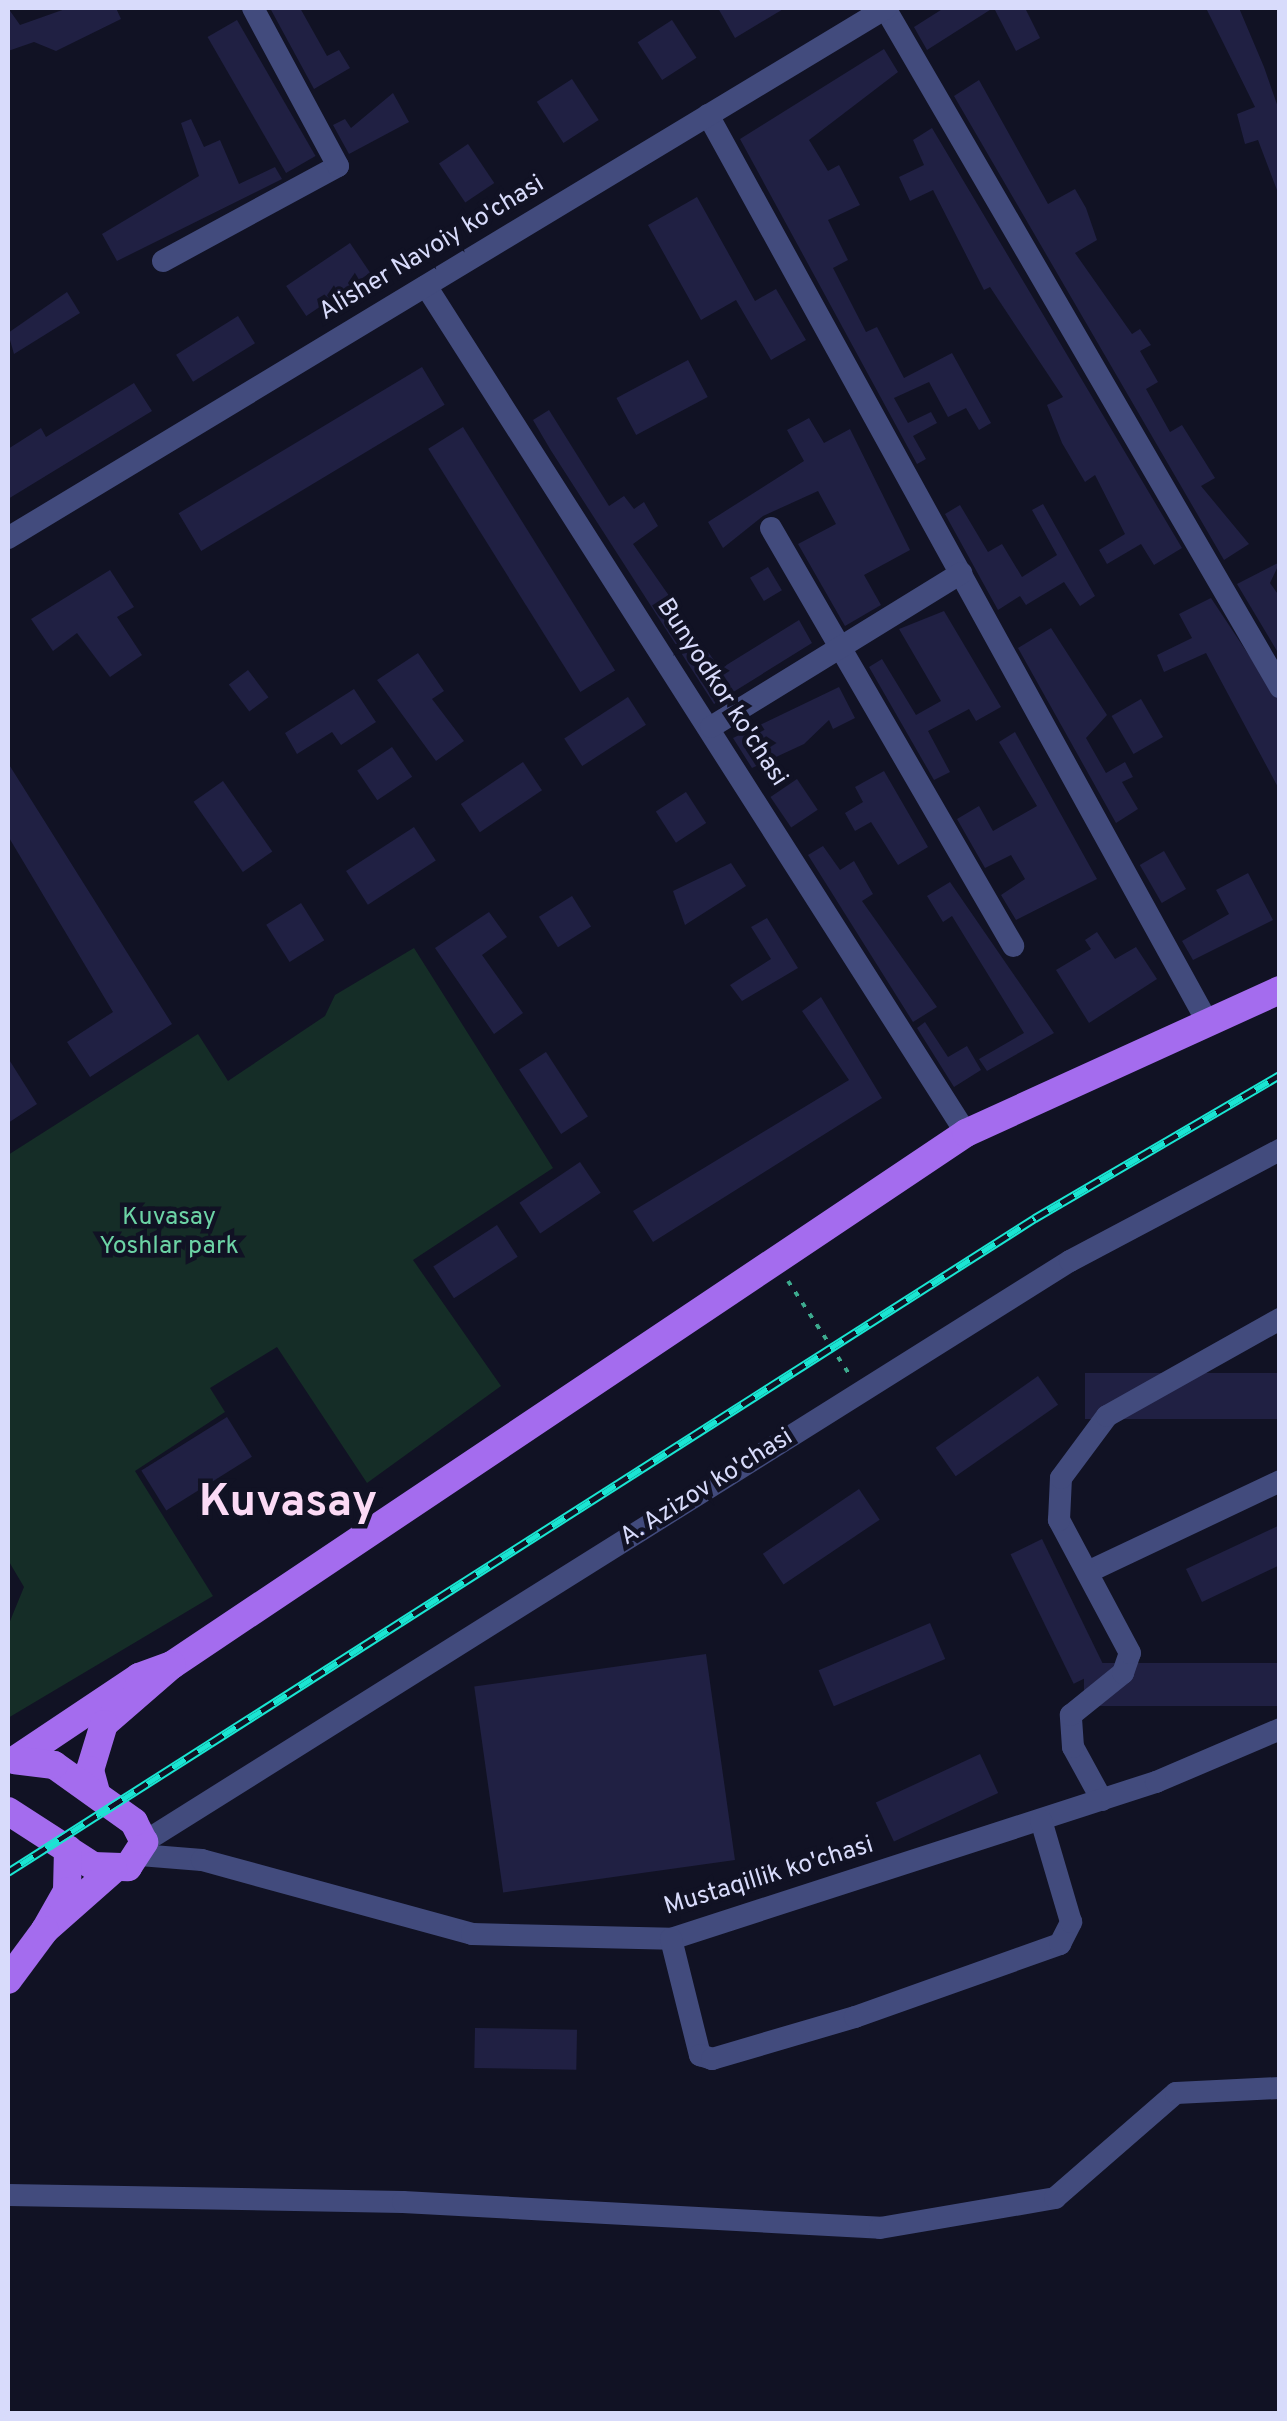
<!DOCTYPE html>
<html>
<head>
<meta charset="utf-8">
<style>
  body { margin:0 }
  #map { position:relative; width:1287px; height:2421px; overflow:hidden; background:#111224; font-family:Overpass,sans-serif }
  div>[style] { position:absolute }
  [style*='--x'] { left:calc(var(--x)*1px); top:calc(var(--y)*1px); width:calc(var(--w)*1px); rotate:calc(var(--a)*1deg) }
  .green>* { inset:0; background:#152d27 }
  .building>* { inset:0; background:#202043; transform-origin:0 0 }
  .path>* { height:4px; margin-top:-2px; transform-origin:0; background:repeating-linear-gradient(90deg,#3daa8e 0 5px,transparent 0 13px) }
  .minor>* { height:22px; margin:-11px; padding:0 11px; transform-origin:11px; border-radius:11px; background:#424b7d }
  .major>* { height:28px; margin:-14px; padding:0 14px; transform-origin:14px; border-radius:14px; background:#a46cee }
  .rail>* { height:9px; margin-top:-4.5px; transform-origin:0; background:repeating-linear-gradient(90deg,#111224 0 15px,#1ae5d2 0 30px); box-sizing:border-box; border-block:2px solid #1ae5d2 }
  span { translate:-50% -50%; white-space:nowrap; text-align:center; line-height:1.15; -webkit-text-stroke:9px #111224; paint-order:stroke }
  .street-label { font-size:25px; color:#d8dbfb }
  .park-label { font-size:25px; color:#6cd3a5 }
  .town-label { font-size:45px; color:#fbdaf5; font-weight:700 }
  .frame { position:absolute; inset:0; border:10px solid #d8dbfb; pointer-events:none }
</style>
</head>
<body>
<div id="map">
  <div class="green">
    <div style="clip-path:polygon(414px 948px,553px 1168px,413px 1260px,501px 1386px,367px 1483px,277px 1347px,210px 1388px,225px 1412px,135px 1471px,213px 1596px,8px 1718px,8px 1626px,24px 1587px,8px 1560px,8px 1155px,198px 1034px,228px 1081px,325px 1016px,335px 995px)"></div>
  </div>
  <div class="building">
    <div style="clip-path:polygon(8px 8px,20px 25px,68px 8px,116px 8px,121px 19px,56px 51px,34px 42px,8px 51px)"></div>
    <div style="clip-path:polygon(270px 8px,300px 8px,327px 56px,339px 50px,350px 68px,314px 89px)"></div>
    <div style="clip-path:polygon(718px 8px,785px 8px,735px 38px)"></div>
    <div style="clip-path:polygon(944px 8px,993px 8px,927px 50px,914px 27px)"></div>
    <div style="clip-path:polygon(994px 8px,1025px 8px,1040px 38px,1016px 51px)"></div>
    <div style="clip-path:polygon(1206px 8px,1239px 8px,1264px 67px,1280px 113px,1280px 198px,1258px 140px,1245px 144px,1237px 114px,1255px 107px)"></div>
    <div style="left:237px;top:20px;width:157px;height:34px;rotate:60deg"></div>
    <div style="left:672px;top:20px;width:45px;height:41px;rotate:57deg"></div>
    <div style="clip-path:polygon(884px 49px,898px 72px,809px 140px,828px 171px,839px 165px,860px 205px,828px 220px,848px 260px,833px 268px,866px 332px,877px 327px,904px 378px,952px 353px,991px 423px,979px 430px,966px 408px,948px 417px,929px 382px,894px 398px,908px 423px,931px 412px,937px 423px,913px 436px,926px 459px,917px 464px,740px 139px)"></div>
    <div style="left:572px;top:79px;width:49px;height:42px;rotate:57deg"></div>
    <div style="clip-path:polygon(979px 80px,1048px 204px,1075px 189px,1086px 208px,1097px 240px,1075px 253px,1132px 334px,1140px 329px,1151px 345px,1140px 351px,1158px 382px,1146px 389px,1170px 432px,1182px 425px,1215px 478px,1201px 486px,1249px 544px,1224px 560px,954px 96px)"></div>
    <div style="clip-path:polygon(393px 93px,409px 122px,349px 154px,333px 125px,345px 119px,351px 128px)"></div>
    <div style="clip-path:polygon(191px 119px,204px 147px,220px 140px,239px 184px,275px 167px,282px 179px,117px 261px,102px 234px,199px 176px,181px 123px)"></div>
    <div style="clip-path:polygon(932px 128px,1182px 548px,1154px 565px,1141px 544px,1107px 564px,1099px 550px,1125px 534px,1095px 475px,1085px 482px,1062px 443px,1047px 405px,1063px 397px,990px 287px,984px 290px,933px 190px,910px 201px,899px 177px,924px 165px,913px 140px)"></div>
    <div style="left:468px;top:144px;width:47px;height:35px;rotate:56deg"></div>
    <div style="clip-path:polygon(697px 197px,755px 301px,776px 289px,806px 340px,771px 360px,736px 300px,701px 320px,648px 225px)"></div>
    <div style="left:350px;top:243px;width:36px;height:77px;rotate:56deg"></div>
    <div style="clip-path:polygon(67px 292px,80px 313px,14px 354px,8px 333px)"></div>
    <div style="left:238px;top:316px;width:32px;height:73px;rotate:58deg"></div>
    <div style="left:688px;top:360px;width:42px;height:81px;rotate:62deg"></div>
    <div style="left:422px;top:367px;width:44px;height:284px;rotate:59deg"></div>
    <div style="clip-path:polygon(134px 383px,152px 411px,8px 499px,8px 449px,41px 428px,46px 437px)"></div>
    <div style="clip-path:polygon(549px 410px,609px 506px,624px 496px,634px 509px,644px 502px,658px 526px,633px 544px,720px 669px,799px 620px,812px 643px,714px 704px,550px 449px,533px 420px)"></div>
    <div style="clip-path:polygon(809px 418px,824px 443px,850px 429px,910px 550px,864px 575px,881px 605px,845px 626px,798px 544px,836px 524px,818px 491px,763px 516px,723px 548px,708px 522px,804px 461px,787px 430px)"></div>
    <div style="left:463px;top:427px;width:287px;height:41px;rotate:58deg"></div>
    <div style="clip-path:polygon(1043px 504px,1095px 596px,1080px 606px,1064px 582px,1026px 605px,1020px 596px,998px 610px,945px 514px,960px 505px,988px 552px,1002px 544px,1022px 577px,1057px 555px,1032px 510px)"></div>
    <div style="clip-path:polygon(1280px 562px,1270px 583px,1280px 597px,1280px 656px,1237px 584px)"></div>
    <div style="left:768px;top:567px;width:27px;height:21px;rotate:59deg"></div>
    <div style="clip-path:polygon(110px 570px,134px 607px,117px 617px,142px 655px,110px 677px,77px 633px,53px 651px,31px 619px)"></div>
    <div style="clip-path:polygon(1211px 598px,1280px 702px,1280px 791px,1206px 653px,1164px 672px,1157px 655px,1192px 638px,1179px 614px)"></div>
    <div style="clip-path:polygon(944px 611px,1001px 707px,976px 721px,969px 709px,928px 731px,950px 772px,934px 780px,869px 667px,882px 659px,916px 715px,941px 701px,899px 629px)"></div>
    <div style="clip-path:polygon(1051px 628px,1107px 715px,1086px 738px,1106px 773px,1125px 762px,1133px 777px,1122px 782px,1138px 809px,1116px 823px,1018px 648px)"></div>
    <div style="clip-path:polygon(418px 653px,444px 691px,432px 699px,464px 741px,436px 761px,377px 680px)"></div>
    <div style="left:248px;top:670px;width:34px;height:24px;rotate:53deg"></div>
    <div style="clip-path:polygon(839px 687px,855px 718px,833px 729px,829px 720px,804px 744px,752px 768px,733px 738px)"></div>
    <div style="clip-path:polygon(354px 689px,376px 722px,341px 745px,332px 732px,297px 754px,285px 733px)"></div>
    <div style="left:628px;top:697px;width:33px;height:76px;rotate:57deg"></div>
    <div style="left:1141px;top:699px;width:44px;height:34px;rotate:60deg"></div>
    <div style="clip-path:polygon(1015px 732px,1097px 879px,1016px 920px,1001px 895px,1025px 879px,1011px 855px,985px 868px,957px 819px,979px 806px,993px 831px,1037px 806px,999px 742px)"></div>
    <div style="left:392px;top:747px;width:36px;height:42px;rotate:56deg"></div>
    <div style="left:523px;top:762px;width:34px;height:75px;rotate:56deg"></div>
    <div style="clip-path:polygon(8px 763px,172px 1024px,90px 1077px,67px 1042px,113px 1012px,8px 836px)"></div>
    <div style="clip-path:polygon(884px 771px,928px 847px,898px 865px,871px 822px,855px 831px,845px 813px,863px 802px,855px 787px)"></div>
    <div style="left:797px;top:779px;width:37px;height:32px;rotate:56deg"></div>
    <div style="left:223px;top:781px;width:86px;height:36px;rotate:55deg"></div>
    <div style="left:686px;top:792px;width:37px;height:36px;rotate:57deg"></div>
    <div style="left:414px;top:827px;width:40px;height:81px;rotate:57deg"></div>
    <div style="clip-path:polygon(823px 846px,840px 870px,854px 861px,873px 894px,862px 901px,937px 1007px,913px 1022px,808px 855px)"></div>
    <div style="left:1164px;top:851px;width:44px;height:28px;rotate:60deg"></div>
    <div style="clip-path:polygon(731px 863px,746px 886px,685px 925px,673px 891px)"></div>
    <div style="clip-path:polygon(1248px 873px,1273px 920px,1193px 960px,1182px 941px,1229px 914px,1216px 890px)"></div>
    <div style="clip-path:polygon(950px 882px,1054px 1033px,987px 1071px,979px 1059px,1024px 1033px,952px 916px,943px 922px,927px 896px)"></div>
    <div style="left:572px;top:896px;width:36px;height:39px;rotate:58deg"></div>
    <div style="left:301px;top:903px;width:44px;height:41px;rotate:58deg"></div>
    <div style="clip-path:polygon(489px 912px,507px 937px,482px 955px,523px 1013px,494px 1034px,435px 948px)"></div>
    <div style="clip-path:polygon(767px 918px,798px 968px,742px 1001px,730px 985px,771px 959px,751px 927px)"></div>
    <div style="clip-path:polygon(1097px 932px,1115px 959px,1136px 947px,1157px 979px,1089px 1023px,1056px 970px,1091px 949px,1085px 940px)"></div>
    <div style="clip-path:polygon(821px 997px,882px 1098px,653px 1242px,633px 1211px,849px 1080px,802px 1011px)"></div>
    <div style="clip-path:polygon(925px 1022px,948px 1057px,967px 1046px,981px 1070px,954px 1087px,917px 1028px)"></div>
    <div style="left:546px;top:1052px;width:77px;height:32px;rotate:57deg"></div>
    <div style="clip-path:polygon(8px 1058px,37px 1104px,8px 1123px)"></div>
    <div style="left:580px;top:1162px;width:37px;height:73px;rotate:56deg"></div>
    <div style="left:497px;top:1225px;width:38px;height:76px;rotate:57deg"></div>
    <div style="left:1280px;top:1373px;width:46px;height:195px;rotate:90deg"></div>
    <div style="left:1038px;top:1376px;width:35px;height:125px;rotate:55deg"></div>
    <div style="left:227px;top:1417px;width:47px;height:101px;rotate:58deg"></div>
    <div style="left:859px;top:1489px;width:37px;height:116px;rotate:56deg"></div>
    <div style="clip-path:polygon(1280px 1525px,1280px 1565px,1202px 1602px,1186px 1569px)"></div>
    <div style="left:1042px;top:1539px;width:144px;height:35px;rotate:64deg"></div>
    <div style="left:930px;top:1623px;width:39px;height:121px;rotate:67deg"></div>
    <div style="left:706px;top:1654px;width:208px;height:234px;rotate:82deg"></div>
    <div style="left:1280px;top:1663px;width:43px;height:196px;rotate:90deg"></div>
    <div style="left:980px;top:1754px;width:43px;height:115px;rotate:65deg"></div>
    <div style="left:475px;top:2028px;width:102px;height:40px;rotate:1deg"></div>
  </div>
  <div class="path">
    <div style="--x:788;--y:1281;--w:111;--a:56.7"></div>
  </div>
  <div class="minor">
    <div style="--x:885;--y:8;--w:786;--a:59.81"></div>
    <div style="--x:708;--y:115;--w:1037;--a:61.16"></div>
    <div style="--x:163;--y:261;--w:199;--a:-28.5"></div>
    <div style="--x:338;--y:166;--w:179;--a:-118.3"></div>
    <div style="--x:426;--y:286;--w:1004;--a:57.48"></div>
    <div style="--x:771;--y:528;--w:483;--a:59.9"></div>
    <div style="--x:8;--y:538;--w:1026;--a:-31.12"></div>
    <div style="--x:711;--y:727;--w:294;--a:-31.6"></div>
    <div style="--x:1092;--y:1570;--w:208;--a:-25.3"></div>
    <div style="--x:1102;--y:1800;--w:60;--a:-118.7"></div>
    <div style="--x:1073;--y:1747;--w:32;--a:-94"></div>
    <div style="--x:1071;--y:1715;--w:67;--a:-38.9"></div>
    <div style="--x:1123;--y:1673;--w:21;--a:-71"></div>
    <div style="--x:1130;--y:1653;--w:151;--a:-118.1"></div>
    <div style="--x:1059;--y:1520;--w:42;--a:-87.3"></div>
    <div style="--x:1061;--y:1478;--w:77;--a:-53.4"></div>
    <div style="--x:1107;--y:1416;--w:198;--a:-29.3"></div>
    <div style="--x:144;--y:1842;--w:1093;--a:-32.11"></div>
    <div style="--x:1070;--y:1261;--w:238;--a:-27.9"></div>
    <div style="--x:140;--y:1855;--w:62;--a:4.6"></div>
    <div style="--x:202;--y:1860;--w:280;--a:15.3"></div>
    <div style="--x:472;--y:1934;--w:199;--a:1.4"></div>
    <div style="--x:671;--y:1939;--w:510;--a:-17.94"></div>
    <div style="--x:1156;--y:1782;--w:135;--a:-23.1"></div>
    <div style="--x:671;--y:1939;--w:120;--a:76"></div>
    <div style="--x:700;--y:2055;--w:13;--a:18"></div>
    <div style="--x:712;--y:2059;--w:149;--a:-16.4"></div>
    <div style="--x:855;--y:2017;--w:218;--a:-19.6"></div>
    <div style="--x:1060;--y:1944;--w:25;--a:-63"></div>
    <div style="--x:1071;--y:1922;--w:106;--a:-106.4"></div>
    <div style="--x:8;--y:2195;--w:395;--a:1"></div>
    <div style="--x:403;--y:2202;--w:478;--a:3.1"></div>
    <div style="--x:880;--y:2228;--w:178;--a:-9.7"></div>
    <div style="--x:1055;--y:2198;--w:160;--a:-41"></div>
    <div style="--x:1176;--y:2093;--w:104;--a:-2.8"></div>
  </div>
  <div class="major">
    <div style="--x:172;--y:1665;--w:956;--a:-33.82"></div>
    <div style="--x:966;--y:1133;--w:345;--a:-24.5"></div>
    <div style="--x:15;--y:1760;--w:149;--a:-33.8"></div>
    <div style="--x:139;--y:1677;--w:35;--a:-20"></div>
    <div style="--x:172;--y:1665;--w:90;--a:139.1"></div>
    <div style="--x:104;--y:1724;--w:48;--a:106.9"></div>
    <div style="--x:90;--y:1770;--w:24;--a:75"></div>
    <div style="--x:8;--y:1811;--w:101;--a:32.9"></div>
    <div style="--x:93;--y:1866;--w:35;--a:2"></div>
    <div style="--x:128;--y:1867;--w:30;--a:-57"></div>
    <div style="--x:144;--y:1842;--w:22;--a:-117"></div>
    <div style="--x:134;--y:1822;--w:98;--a:-144.5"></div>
    <div style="--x:54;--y:1765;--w:39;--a:-173"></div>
    <div style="--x:68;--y:1849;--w:42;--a:91.4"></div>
    <div style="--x:67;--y:1891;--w:45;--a:119.4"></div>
    <div style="--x:45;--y:1930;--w:91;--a:-41.4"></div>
    <div style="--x:8;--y:1980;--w:62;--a:-53.5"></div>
  </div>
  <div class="rail">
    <div style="--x:8;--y:1872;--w:1218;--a:-32.49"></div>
    <div style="--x:1035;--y:1218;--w:284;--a:-30.3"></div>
  </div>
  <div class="street-label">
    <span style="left:432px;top:249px;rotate:-31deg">Alisher Navoiy ko'chasi</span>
    <span style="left:721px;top:693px;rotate:57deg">Bunyodkor ko'chasi</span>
    <span style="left:707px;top:1488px;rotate:-32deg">A. Azizov ko'chasi</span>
    <span style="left:769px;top:1877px;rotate:-17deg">Mustaqillik ko'chasi</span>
  </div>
  <div class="park-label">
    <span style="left:169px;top:1233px">Kuvasay<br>Yoshlar park</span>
  </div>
  <div class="town-label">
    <span style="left:288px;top:1504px">Kuvasay</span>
  </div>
  <div class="frame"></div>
</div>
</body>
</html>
